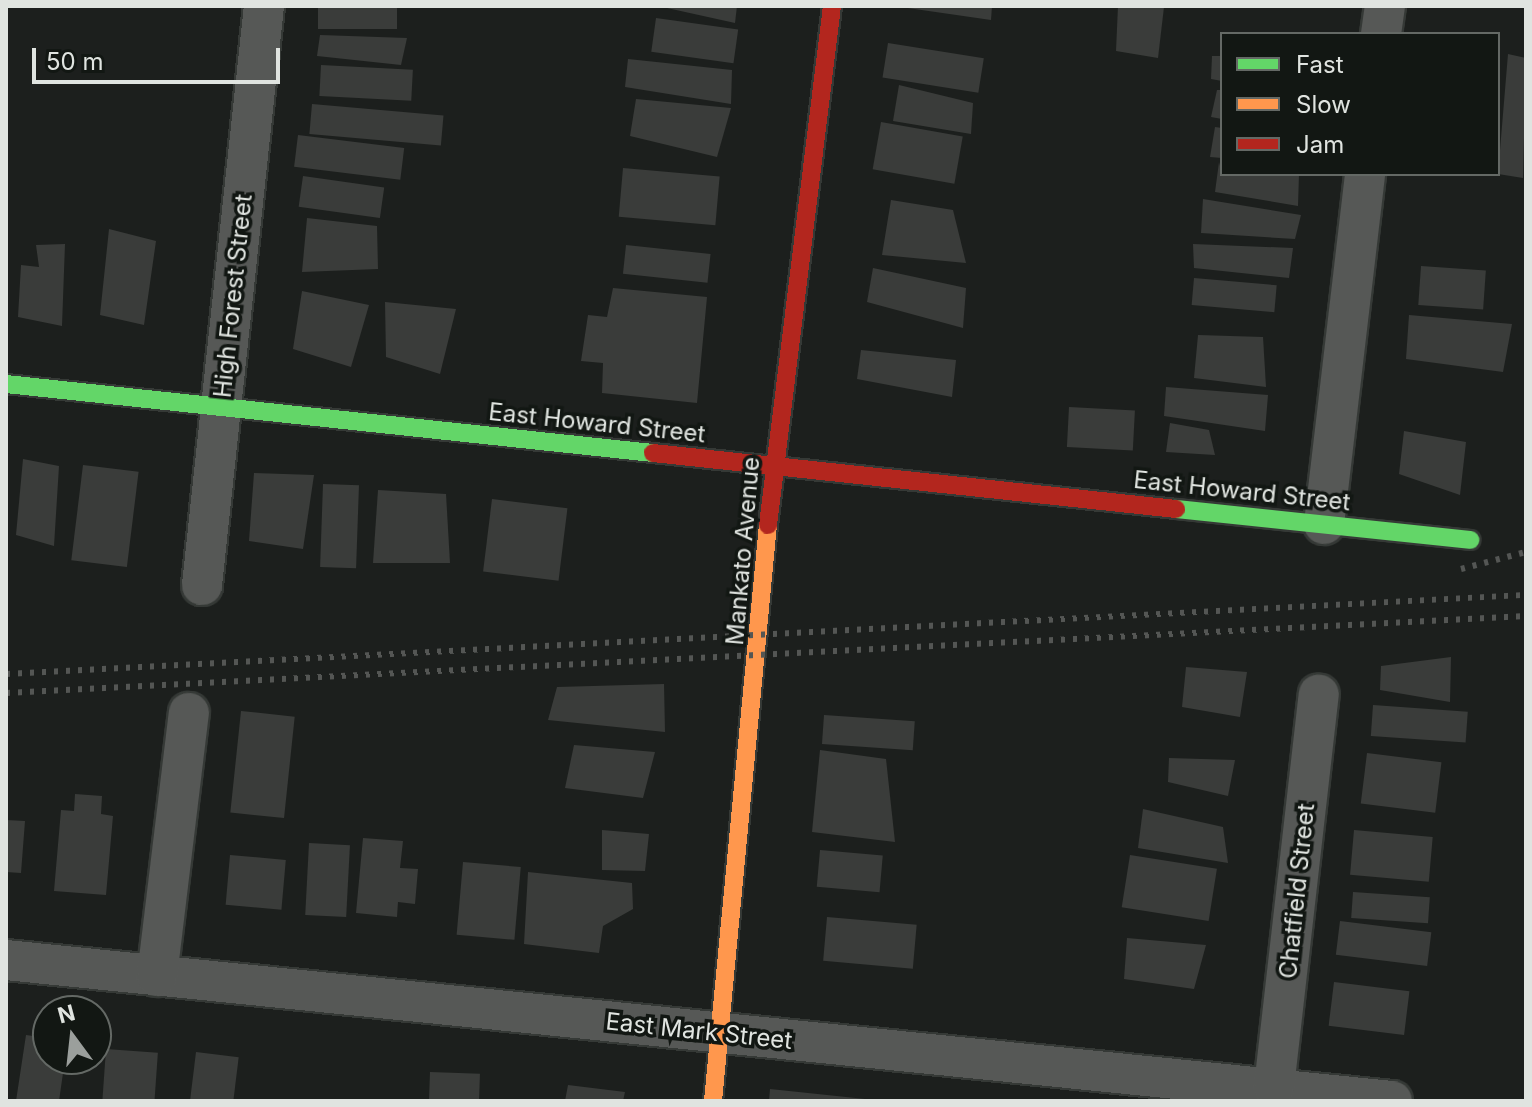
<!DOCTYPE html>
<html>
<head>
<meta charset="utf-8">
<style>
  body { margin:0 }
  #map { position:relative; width:1532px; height:1107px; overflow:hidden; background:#1c1f1d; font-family:Inter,sans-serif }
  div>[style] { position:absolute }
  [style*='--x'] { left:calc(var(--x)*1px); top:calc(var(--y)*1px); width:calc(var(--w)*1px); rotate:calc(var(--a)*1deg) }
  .building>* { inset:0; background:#3a3c3a; transform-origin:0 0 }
  .roads { filter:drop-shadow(2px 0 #353936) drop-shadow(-2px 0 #353936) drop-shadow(0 2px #353936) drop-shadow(0 -2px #353936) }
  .street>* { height:40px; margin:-20px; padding:0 20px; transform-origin:20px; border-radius:20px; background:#565856 }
  .fast>* { height:18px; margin:-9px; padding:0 9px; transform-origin:9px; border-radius:9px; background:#63d668 }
  .slow>* { height:18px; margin:-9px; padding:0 9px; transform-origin:9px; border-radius:9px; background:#ff974d }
  .jam>* { height:18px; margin:-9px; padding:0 9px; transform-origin:9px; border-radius:9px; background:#b3261e }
  .rail>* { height:6px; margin-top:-3px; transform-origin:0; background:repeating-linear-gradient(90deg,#545654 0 4px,transparent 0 12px) }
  span { translate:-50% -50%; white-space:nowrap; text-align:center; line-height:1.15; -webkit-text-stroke:7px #121713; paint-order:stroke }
  .street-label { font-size:24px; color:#e0e4e0 }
  .frame { position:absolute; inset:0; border:8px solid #e0e4e0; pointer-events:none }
  .legend { position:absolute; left:1220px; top:32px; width:280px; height:144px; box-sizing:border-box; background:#121713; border:2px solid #646965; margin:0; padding:10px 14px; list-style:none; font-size:24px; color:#e0e4e0 }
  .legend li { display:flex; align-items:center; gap:16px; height:40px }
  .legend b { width:40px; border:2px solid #646965 }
  .north { position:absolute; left:32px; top:995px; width:80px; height:80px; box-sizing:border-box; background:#121713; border:2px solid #646965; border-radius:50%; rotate:345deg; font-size:22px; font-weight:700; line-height:32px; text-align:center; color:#e0e4e0 }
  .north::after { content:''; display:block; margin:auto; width:28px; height:36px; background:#9b9f9c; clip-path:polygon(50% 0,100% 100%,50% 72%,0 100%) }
  .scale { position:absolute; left:32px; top:48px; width:248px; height:36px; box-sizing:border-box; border:4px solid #e0e4e0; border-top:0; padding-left:10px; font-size:24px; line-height:28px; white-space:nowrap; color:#e0e4e0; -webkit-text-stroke:6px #121713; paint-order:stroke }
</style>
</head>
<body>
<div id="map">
  <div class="building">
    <div style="left:318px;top:6px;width:79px;height:23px"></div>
    <div style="clip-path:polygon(658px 6px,737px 6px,735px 23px)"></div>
    <div style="clip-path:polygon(894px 6px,992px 6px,991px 20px)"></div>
    <div style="clip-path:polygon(1118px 6px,1164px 7px,1158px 58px,1116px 51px)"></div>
    <div style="left:656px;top:18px;width:83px;height:34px;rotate:8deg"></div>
    <div style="clip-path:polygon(320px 35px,407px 38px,401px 65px,317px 56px)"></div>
    <div style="left:888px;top:43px;width:97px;height:35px;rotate:9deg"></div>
    <div style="clip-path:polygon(1508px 54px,1526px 58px,1523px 178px,1498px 174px)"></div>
    <div style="clip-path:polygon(1212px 56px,1222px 56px,1222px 81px,1211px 79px)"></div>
    <div style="clip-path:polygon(628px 59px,732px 70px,731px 104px,625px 87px)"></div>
    <div style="left:321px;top:65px;width:92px;height:31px;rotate:3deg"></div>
    <div style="clip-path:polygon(899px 85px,973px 103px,971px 134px,893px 121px)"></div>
    <div style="clip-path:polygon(1217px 90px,1222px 90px,1222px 119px,1211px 117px)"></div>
    <div style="clip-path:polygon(636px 99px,731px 108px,717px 157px,630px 136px)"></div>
    <div style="left:312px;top:104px;width:132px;height:30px;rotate:5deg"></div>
    <div style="left:881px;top:122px;width:83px;height:48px;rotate:10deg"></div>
    <div style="clip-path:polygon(1215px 127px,1222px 128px,1222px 158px,1210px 157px)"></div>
    <div style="left:298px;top:135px;width:107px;height:32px;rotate:7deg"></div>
    <div style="clip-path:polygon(1219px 162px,1222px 174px,1299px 174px,1298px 206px,1215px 192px)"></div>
    <div style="left:623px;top:168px;width:97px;height:49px;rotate:5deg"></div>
    <div style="left:303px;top:176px;width:82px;height:31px;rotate:8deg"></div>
    <div style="clip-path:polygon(1203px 199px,1301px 215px,1295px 239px,1201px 233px)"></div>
    <div style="clip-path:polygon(891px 200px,953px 210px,966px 263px,882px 255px)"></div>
    <div style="clip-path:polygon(307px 218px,377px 226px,378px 269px,302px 272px)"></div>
    <div style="clip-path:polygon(109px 229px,156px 241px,144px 325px,100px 315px)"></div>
    <div style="clip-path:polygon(65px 244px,62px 326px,18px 317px,21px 265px,39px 267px,36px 245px)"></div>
    <div style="clip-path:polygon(1193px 244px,1293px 248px,1289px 278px,1194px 268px)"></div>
    <div style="left:626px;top:245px;width:85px;height:29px;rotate:6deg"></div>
    <div style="left:1421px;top:266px;width:65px;height:39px;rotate:4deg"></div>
    <div style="clip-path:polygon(873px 268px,966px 288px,963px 328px,867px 302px)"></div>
    <div style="left:1194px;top:278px;width:83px;height:27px;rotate:5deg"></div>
    <div style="clip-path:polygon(613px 288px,707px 297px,697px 403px,602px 393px,603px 363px,581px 361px,588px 315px,607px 317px)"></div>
    <div style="clip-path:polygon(302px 291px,369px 305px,351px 367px,293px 349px)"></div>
    <div style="clip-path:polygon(385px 302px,456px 309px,440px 374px,386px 357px)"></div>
    <div style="clip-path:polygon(1409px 315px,1512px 324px,1503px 372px,1406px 359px)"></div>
    <div style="clip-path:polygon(1198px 335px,1263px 337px,1266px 387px,1194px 378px)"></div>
    <div style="clip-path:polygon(861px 350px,956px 360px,952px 397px,857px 379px)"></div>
    <div style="clip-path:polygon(1166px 387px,1268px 395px,1265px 431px,1164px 416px)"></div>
    <div style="left:1069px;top:407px;width:66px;height:40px;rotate:3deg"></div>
    <div style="clip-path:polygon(1170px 423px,1209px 430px,1215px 455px,1166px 452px)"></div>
    <div style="clip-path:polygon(1404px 431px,1466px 442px,1460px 495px,1399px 474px)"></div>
    <div style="clip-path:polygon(23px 459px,59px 466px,54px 546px,16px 535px)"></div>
    <div style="left:83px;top:465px;width:56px;height:96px;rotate:7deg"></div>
    <div style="clip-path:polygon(254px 473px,314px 475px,303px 549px,249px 541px)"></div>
    <div style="left:323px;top:484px;width:36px;height:83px;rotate:2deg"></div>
    <div style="clip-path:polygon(378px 490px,446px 494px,450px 563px,373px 563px)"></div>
    <div style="left:492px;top:499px;width:76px;height:73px;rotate:7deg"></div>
    <div style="clip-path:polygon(1451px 657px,1450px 702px,1380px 690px,1381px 666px)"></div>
    <div style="clip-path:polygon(1186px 667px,1247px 672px,1240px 717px,1182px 707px)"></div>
    <div style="clip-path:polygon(664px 684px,665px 732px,548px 720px,557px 687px)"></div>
    <div style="left:1373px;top:705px;width:95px;height:31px;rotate:4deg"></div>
    <div style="left:241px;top:711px;width:54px;height:102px;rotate:6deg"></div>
    <div style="left:824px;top:715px;width:91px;height:29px;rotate:4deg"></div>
    <div style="clip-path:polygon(574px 745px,655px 752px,643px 798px,565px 788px)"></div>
    <div style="clip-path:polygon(820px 750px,886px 759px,895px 842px,812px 832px)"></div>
    <div style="left:1367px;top:753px;width:75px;height:51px;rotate:7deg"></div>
    <div style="clip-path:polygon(1169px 758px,1235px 760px,1228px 796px,1168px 782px)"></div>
    <div style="clip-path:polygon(75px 794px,102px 796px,101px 814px,113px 816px,106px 895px,54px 891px,61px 810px,74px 811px)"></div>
    <div style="clip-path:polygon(1143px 809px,1223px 827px,1228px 863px,1138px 848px)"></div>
    <div style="clip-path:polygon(6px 820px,25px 821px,21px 873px,6px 872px)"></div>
    <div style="clip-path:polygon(602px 830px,649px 834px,645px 871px,602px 870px)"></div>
    <div style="left:1354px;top:830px;width:79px;height:45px;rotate:5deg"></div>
    <div style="clip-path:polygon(363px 838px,403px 841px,400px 868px,418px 869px,415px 904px,398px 902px,397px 917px,356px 913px)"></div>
    <div style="left:309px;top:843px;width:41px;height:72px;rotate:3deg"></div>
    <div style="left:820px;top:850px;width:63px;height:37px;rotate:5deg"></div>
    <div style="left:230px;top:855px;width:56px;height:50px;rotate:5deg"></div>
    <div style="left:1130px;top:855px;width:88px;height:53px;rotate:9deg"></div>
    <div style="left:463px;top:862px;width:58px;height:73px;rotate:5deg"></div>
    <div style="clip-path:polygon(528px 872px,632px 883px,633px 909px,603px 926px,599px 953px,524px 944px)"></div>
    <div style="left:1353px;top:892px;width:77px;height:26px;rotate:4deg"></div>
    <div style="left:827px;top:917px;width:90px;height:44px;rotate:5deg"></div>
    <div style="left:1340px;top:921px;width:92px;height:34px;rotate:7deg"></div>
    <div style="clip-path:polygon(1127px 938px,1206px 945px,1194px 989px,1124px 979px)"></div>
    <div style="left:1334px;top:982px;width:76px;height:44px;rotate:7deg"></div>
    <div style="clip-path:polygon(26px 1035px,48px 1038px,48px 1059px,65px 1059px,59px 1101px,16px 1101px)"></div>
    <div style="left:106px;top:1049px;width:52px;height:52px;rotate:4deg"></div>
    <div style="left:196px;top:1052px;width:43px;height:49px;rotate:7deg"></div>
    <div style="left:430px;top:1072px;width:50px;height:29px;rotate:2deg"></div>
    <div style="clip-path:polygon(568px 1085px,625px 1092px,623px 1101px,565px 1101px)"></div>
    <div style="clip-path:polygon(770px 1089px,865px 1099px,865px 1101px,769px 1101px)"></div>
  </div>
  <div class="roads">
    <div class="street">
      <div style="--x:1381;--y:34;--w:28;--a:-82"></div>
      <div style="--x:1324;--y:524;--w:352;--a:-83.3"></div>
      <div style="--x:202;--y:585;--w:582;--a:-83.89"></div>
      <div style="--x:6;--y:960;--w:1393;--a:5.81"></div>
      <div style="--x:157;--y:976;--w:265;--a:-83.1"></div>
      <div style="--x:1274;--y:1087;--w:395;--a:-83.5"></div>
    </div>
    <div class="fast">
      <div style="--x:6;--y:384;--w:651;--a:6.09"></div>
      <div style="--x:1176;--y:509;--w:296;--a:6"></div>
    </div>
    <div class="slow">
      <div style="--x:713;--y:1101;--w:579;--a:-84.55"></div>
    </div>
    <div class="jam">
      <div style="--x:653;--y:453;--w:526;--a:6.11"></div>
      <div style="--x:768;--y:525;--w:523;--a:-82.97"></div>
    </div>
  </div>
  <div class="rail">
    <div style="--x:1461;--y:569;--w:67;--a:-14.7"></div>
    <div style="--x:6;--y:674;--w:1522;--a:-2.98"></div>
    <div style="--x:6;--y:693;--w:1522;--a:-2.9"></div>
  </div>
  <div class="street-label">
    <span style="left:233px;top:296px;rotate:-84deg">High Forest Street</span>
    <span style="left:597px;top:423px;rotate:6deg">East Howard Street</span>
    <span style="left:1242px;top:491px;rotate:6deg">East Howard Street</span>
    <span style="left:743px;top:551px;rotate:-85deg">Mankato Avenue</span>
    <span style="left:1297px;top:891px;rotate:-84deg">Chatfield Street</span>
    <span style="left:699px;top:1031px;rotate:6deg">East Mark Street</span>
  </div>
  <div class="frame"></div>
  <ul class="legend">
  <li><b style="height:10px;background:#63d668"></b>Fast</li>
  <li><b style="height:10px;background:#ff974d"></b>Slow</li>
  <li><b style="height:10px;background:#b3261e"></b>Jam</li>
  </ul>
  <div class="north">N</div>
  <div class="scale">50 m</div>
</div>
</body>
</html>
